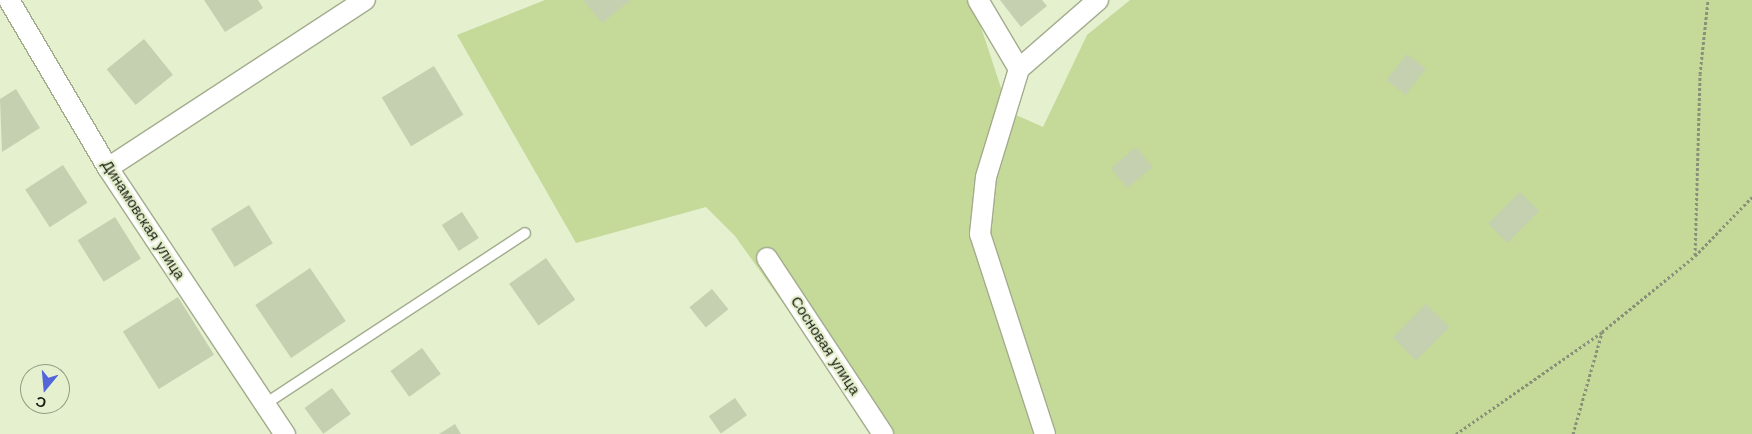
<!DOCTYPE html>
<html>
<head>
<meta charset="utf-8">
<style>
  body { margin:0 }
  #map { position:relative; width:1752px; height:434px; overflow:hidden; background:#e5f0cf; font-family:"Work Sans",sans-serif }
  div>[style] { position:absolute }
  [style*='--x'] { left:calc(var(--x)*1px); top:calc(var(--y)*1px); width:calc(var(--w)*1px); rotate:calc(var(--a)*1deg) }
  .green>* { inset:0; background:#c5d999 }
  .building>* { inset:0; background:#c5d0b0; transform-origin:0 0 }
  .path>* { height:3px; margin-top:-1.5px; transform-origin:0; background:repeating-linear-gradient(90deg,#899179 0 2.5px,transparent 0 5px) }
  .roads { filter:drop-shadow(1px 0 #a2ac8d) drop-shadow(-1px 0 #a2ac8d) drop-shadow(0 1px #a2ac8d) drop-shadow(0 -1px #a2ac8d) }
  .service>* { height:10px; margin:-5px; padding:0 5px; transform-origin:5px; border-radius:5px; background:#fff }
  .minor>* { height:20px; margin:-10px; padding:0 10px; transform-origin:10px; border-radius:10px; background:#fff }
  span { translate:-50% -50%; white-space:nowrap; text-align:center; line-height:1.15; -webkit-text-stroke:4.5px #e5f0cf; paint-order:stroke }
  .street-label { font-size:15px; color:#191d11 }
  .north { position:absolute; left:20px; top:364px; width:50px; height:50px; box-sizing:border-box; background:#e5f0cf; border:1px solid #939c83; border-radius:50%; rotate:197deg; font-size:14px; font-weight:700; line-height:20px; text-align:center; color:#191d11 }
  .north::after { content:''; display:block; margin:auto; width:18px; height:22px; background:#5265db; clip-path:polygon(50% 0,100% 100%,50% 72%,0 100%) }
</style>
</head>
<body>
<div id="map">
  <div class="green">
    <div style="clip-path:polygon(545px 0,972px 0,1009px 112px,1043px 127px,1087px 35px,1130px 0,1752px 0,1752px 434px,877px 434px,735px 236px,706px 207px,576px 243px,457px 35px)"></div>
  </div>
  <div class="building">
    <div style="clip-path:polygon(204px 0,258px 0,263px 8px,225px 32px)"></div>
    <div style="clip-path:polygon(583px 0,631px 0,602px 23px)"></div>
    <div style="clip-path:polygon(1000px 0,1042px 0,1047px 6px,1021px 27px)"></div>
    <div style="left:144px;top:39px;width:46px;height:48px;rotate:51deg"></div>
    <div style="left:1407px;top:54px;width:24px;height:33px;rotate:38deg"></div>
    <div style="left:434px;top:66px;width:57px;height:61px;rotate:59deg"></div>
    <div style="clip-path:polygon(16px 89px,40px 128px,2px 152px,0 99px)"></div>
    <div style="left:1136px;top:147px;width:26px;height:33px;rotate:50deg"></div>
    <div style="left:63px;top:165px;width:45px;height:45px;rotate:57deg"></div>
    <div style="left:1520px;top:192px;width:27px;height:45px;rotate:45deg"></div>
    <div style="left:249px;top:205px;width:45px;height:45px;rotate:58deg"></div>
    <div style="left:462px;top:212px;width:31px;height:24px;rotate:57deg"></div>
    <div style="left:115px;top:217px;width:49px;height:44px;rotate:58deg"></div>
    <div style="left:546px;top:258px;width:51px;height:45px;rotate:55deg"></div>
    <div style="left:310px;top:268px;width:64px;height:66px;rotate:56deg"></div>
    <div style="left:712px;top:289px;width:26px;height:29px;rotate:51deg"></div>
    <div style="left:178px;top:297px;width:68px;height:65px;rotate:58deg"></div>
    <div style="left:1426px;top:304px;width:33px;height:47px;rotate:45deg"></div>
    <div style="left:422px;top:348px;width:32px;height:39px;rotate:54deg"></div>
    <div style="left:332px;top:388px;width:32px;height:34px;rotate:54deg"></div>
    <div style="left:735px;top:398px;width:21px;height:32px;rotate:55deg"></div>
    <div style="clip-path:polygon(455px 424px,461px 434px,439px 434px)"></div>
  </div>
  <div class="path">
    <div style="--x:1695;--y:255;--w:181;--a:-88.4"></div>
    <div style="--x:1700;--y:74;--w:74;--a:-83.8"></div>
    <div style="--x:1456;--y:434;--w:178;--a:-34.9"></div>
    <div style="--x:1573;--y:434;--w:106;--a:-74.1"></div>
    <div style="--x:1602;--y:332;--w:120;--a:-39.3"></div>
    <div style="--x:1695;--y:256;--w:82;--a:-46"></div>
  </div>
  <div class="roads">
    <div class="service">
      <div style="--x:265;--y:404;--w:311;--a:-33.3"></div>
    </div>
    <div class="minor">
      <div style="--x:9;--y:0;--w:195;--a:59.5"></div>
      <div style="--x:108;--y:168;--w:320;--a:56.4"></div>
      <div style="--x:978;--y:0;--w:80;--a:59.3"></div>
      <div style="--x:108;--y:168;--w:307;--a:-33.2"></div>
      <div style="--x:767;--y:258;--w:211;--a:56.6"></div>
      <div style="--x:1045;--y:434;--w:210;--a:-108"></div>
      <div style="--x:980;--y:234;--w:57;--a:-84"></div>
      <div style="--x:986;--y:177;--w:113;--a:-73"></div>
      <div style="--x:1019;--y:69;--w:105;--a:-41.1"></div>
    </div>
  </div>
  <div class="street-label">
    <span style="left:143px;top:220px;rotate:57deg">Динамовская улица</span>
    <span style="left:825px;top:346px;rotate:57deg">Сосновая улица</span>
  </div>
  <div class="north">С</div>
</div>
</body>
</html>
